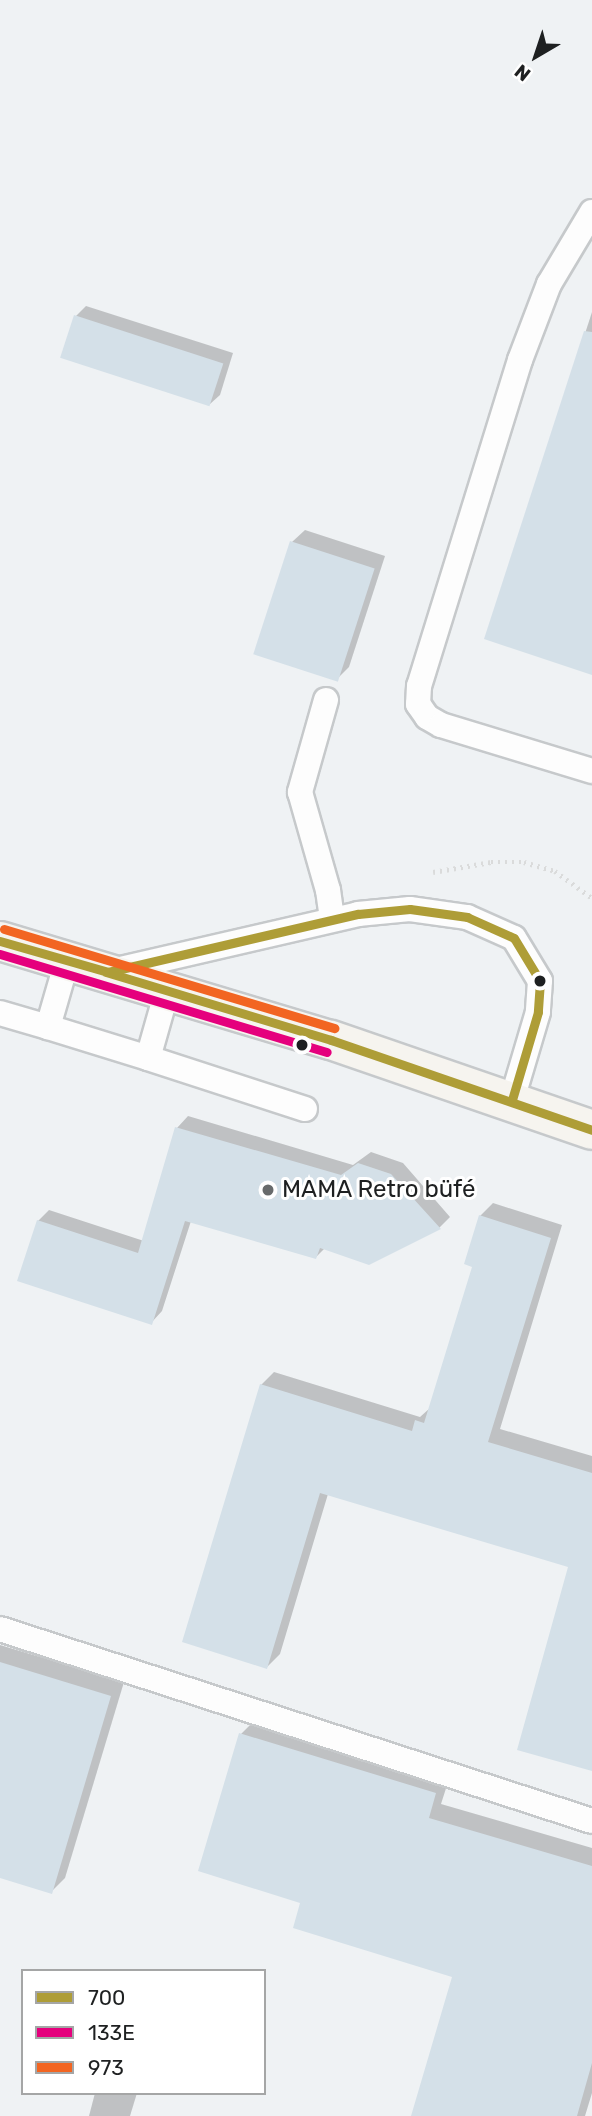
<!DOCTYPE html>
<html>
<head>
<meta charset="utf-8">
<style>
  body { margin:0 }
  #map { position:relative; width:592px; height:2116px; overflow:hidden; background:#eff2f4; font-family:Rubik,sans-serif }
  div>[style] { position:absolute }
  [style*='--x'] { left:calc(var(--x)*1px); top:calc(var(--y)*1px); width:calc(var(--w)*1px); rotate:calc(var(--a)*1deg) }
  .shadow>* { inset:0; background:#0003 }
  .building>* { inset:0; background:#d4e0e8; transform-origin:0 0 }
  .path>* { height:4.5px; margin-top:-2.25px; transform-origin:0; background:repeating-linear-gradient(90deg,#dadbdb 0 2px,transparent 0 7px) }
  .roads { filter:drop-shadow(2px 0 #c6c9cb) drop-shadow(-2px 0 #c6c9cb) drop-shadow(0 2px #c6c9cb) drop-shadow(0 -2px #c6c9cb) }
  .lane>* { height:24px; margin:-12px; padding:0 12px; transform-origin:12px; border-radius:12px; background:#fdfdfd }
  .secondary>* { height:38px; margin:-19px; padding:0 19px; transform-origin:19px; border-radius:19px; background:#f6f4ef }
  .bus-1>* { height:9px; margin:-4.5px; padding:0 4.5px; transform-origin:4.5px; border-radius:4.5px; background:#ae9d37 }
  .bus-2>* { height:9px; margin:-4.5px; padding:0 4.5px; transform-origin:4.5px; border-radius:4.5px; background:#e5007d }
  .bus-3>* { height:9px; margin:-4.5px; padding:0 4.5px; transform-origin:4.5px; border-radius:4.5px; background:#f26522 }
  .dots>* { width:19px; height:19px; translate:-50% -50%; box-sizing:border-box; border:4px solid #fff; border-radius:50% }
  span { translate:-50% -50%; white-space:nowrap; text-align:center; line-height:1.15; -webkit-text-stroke:6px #fff; paint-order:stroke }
  .poi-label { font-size:24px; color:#1e2021 }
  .left { translate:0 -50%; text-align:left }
  .legend { position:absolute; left:21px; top:1969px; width:245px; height:126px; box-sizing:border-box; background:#fff; border:2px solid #a5a6a6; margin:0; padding:9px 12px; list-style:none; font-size:21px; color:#1e2021 }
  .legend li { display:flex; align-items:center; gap:14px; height:35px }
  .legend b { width:35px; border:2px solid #a5a6a6 }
  .north { position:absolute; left:501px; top:21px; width:70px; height:70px; -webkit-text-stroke:5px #fff; paint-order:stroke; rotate:219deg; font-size:19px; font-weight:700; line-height:28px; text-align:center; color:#1e2021 }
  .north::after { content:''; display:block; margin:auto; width:24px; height:32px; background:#1e2021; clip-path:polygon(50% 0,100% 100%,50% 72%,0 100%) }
</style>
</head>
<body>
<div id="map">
  <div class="shadow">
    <div style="clip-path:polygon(86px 306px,233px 353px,220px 395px,210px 404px,76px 316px)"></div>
    <div style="clip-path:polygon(592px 312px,592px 673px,486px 638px)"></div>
    <div style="clip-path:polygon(305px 530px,385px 556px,349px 667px,336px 680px,292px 542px)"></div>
    <div style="clip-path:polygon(188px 1116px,353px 1165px,371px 1152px,403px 1163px,450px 1217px,439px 1228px,325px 1248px,316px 1257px,191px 1221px,162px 1311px,151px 1323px,38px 1221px,49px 1210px,144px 1241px,177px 1128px)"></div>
    <div style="clip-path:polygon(493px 1203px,562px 1225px,500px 1429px,592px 1456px,592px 1769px,570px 1566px,328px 1494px,280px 1654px,267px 1667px,261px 1385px,274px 1372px,420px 1417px,430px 1408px,474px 1265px,480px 1216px)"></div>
    <div style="clip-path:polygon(0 1645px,124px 1682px,65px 1878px,51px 1892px,0 1876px)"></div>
    <div style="clip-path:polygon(255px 1720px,449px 1779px,441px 1804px,592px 1848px,592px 2093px,585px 2116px,413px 2116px,454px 1976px,302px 1902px,241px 1734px)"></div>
    <div style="clip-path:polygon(95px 2093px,137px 2093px,130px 2116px,89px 2116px)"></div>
  </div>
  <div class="building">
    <div style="left:74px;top:315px;width:157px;height:45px;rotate:18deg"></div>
    <div style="clip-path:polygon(584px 331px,592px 332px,592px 675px,484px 639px)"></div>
    <div style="left:290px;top:541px;width:89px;height:119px;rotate:18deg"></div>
    <div style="clip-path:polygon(175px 1127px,341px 1175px,358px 1163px,391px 1174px,441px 1229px,369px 1265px,320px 1248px,316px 1259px,185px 1221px,152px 1325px,17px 1281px,37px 1220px,138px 1253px)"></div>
    <div style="clip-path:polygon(479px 1215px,551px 1238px,488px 1442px,592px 1473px,592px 1771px,517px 1750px,568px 1567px,320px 1493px,267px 1669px,182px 1642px,260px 1384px,412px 1431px,415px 1420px,424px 1423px,472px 1267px,464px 1264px)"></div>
    <div style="clip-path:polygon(0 1662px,111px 1696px,52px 1894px,0 1878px)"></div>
    <div style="clip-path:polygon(239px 1733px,436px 1793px,429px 1818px,592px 1866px,592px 2063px,577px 2116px,411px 2116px,452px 1977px,293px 1928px,300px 1903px,198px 1871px)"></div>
  </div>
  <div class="path">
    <div style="--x:433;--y:872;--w:59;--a:-9.8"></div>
    <div style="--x:491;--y:862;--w:33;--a:0"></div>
    <div style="--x:524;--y:862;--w:32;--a:16"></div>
    <div style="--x:555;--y:871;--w:46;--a:36.1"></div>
  </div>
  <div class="roads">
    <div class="lane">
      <div style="--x:592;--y:212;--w:84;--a:120.8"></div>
      <div style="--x:549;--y:284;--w:81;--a:110.9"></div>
      <div style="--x:520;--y:360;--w:341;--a:107.2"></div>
      <div style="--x:419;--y:686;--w:18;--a:93"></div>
      <div style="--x:418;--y:704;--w:16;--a:55"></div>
      <div style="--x:427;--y:717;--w:16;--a:30"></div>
      <div style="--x:441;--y:725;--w:158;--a:16.9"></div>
      <div style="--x:326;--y:700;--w:96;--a:105.8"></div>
      <div style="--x:300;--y:792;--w:102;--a:74.1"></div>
      <div style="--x:328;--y:890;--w:29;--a:82"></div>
      <div style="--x:67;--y:961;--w:69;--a:106.1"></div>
      <div style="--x:48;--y:1027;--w:105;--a:17.2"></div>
      <div style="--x:148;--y:1058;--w:70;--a:-74.2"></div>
      <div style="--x:112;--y:971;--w:253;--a:-13"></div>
      <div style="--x:358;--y:914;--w:52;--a:-5.5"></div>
      <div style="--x:410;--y:909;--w:58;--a:8"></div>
      <div style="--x:467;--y:917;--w:51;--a:24.1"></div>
      <div style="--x:514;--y:938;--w:50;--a:58.8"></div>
      <div style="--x:540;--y:981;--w:31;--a:94"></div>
      <div style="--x:538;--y:1012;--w:92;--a:106.5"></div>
      <div style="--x:0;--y:1013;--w:50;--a:16.3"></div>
      <div style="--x:148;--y:1058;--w:165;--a:18"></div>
      <div style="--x:0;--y:1629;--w:622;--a:17.97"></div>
    </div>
    <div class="secondary">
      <div style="--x:0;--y:941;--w:345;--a:16.7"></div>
      <div style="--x:331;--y:1040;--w:276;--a:19"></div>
    </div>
  </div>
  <div class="bus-1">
    <div style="--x:0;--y:941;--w:112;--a:16"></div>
    <div style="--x:108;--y:972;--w:257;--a:-13.1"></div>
    <div style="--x:358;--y:914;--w:52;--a:-5.5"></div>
    <div style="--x:410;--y:909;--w:58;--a:8"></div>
    <div style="--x:467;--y:917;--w:51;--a:24.1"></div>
    <div style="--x:514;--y:938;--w:50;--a:58.8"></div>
    <div style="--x:540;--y:981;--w:31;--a:94"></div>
    <div style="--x:538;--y:1012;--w:92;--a:106.5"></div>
    <div style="--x:106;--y:972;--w:235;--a:16.8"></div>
    <div style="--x:331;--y:1040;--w:276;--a:19"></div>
  </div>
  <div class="bus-2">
    <div style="--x:0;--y:954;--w:341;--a:16.7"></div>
  </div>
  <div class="bus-3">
    <div style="--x:4;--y:929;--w:345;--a:16.7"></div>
  </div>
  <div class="dots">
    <div style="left:540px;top:981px;background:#1e2021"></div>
    <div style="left:302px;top:1045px;background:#1e2021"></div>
    <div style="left:268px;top:1190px;background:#676a6b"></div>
  </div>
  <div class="poi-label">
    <span class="left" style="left:282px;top:1190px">MAMA Retro büfé</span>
  </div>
  <ul class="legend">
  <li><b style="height:9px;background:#ae9d37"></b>700</li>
  <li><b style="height:9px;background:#e5007d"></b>133E</li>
  <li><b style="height:9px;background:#f26522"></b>973</li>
  </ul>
  <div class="north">N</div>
</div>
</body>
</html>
